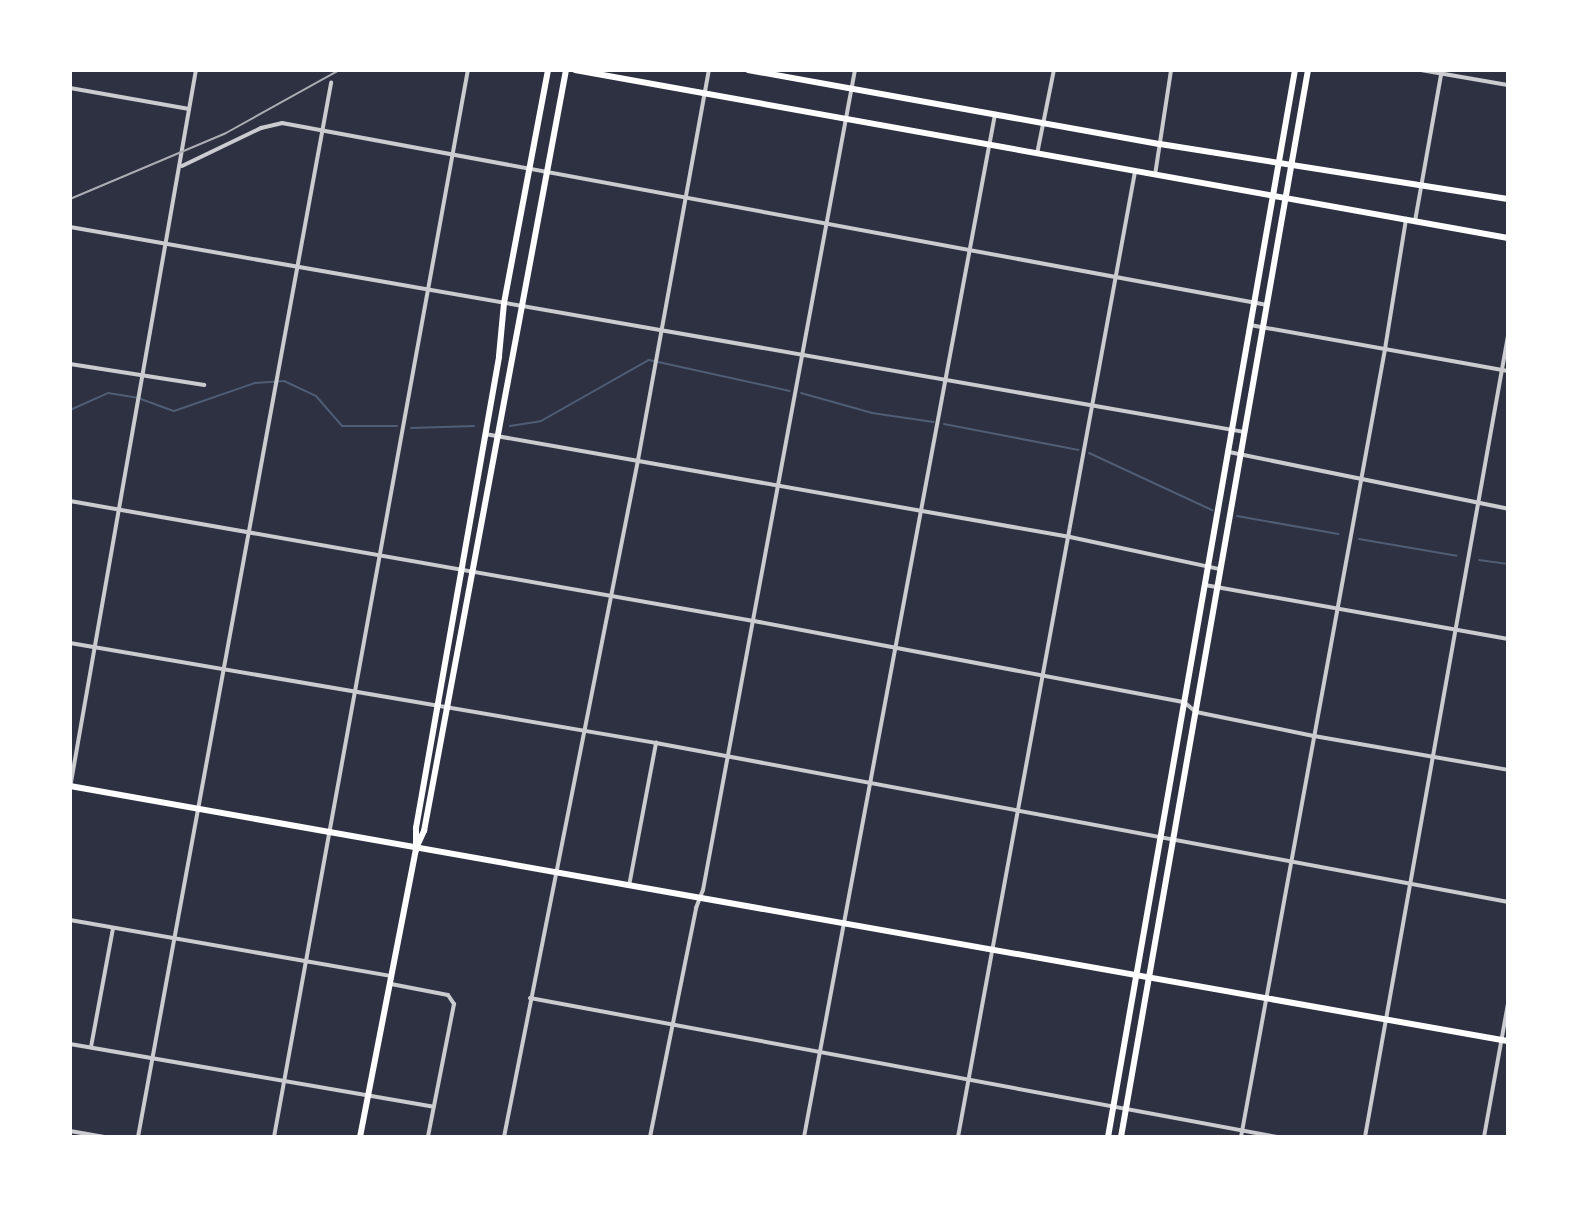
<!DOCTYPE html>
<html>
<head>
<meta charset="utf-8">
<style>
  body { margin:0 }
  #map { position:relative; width:1578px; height:1207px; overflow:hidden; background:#2d3142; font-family:"Archivo Narrow",sans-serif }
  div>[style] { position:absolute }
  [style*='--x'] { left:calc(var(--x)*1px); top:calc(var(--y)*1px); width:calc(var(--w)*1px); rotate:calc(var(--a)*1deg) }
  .stream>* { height:2px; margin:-1px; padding:0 1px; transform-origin:1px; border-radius:1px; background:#4f5d75 }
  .minor>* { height:4px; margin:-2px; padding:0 2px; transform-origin:2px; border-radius:2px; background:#caccd0 }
  .secondary>* { height:6px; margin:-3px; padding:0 3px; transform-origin:3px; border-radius:3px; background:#fff }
  .rail>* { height:2px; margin:-1px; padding:0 1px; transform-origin:1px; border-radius:1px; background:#abadb3 }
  span { translate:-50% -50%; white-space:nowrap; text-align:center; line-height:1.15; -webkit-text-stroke:7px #fff; paint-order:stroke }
  .frame { position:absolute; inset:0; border:72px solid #fff; pointer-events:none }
</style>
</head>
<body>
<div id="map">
  <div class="stream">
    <div style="--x:801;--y:393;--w:74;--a:15.7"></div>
    <div style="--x:872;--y:413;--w:62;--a:8.4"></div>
    <div style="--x:70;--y:410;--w:42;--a:-24.1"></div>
    <div style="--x:108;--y:393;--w:30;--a:9"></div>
    <div style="--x:138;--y:398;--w:38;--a:20"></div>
    <div style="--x:174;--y:411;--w:86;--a:-19.1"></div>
    <div style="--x:255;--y:383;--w:29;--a:-4"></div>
    <div style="--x:284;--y:381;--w:35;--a:25"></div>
    <div style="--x:316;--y:396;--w:40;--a:49"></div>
    <div style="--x:342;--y:426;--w:55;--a:0"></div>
    <div style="--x:944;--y:424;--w:137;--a:10.9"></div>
    <div style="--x:510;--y:426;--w:31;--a:-9"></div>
    <div style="--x:541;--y:421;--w:124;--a:-29.5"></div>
    <div style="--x:649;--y:360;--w:144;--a:12.4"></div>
    <div style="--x:411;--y:428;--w:63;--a:-1.8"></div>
    <div style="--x:1089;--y:453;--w:136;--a:24.9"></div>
    <div style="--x:1237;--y:516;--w:103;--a:10.1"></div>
    <div style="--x:1359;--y:539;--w:99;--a:9.8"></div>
    <div style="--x:1479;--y:560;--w:29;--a:8"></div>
  </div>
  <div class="minor">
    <div style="--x:1421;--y:70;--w:88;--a:9.8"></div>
    <div style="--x:70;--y:88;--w:121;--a:10"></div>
    <div style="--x:1037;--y:154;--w:86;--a:-78.6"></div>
    <div style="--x:182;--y:166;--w:88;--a:-25.7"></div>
    <div style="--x:261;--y:128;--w:22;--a:-13"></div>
    <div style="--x:282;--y:123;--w:1002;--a:10.47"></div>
    <div style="--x:1155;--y:175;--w:106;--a:-81.3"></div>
    <div style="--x:1415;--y:221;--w:153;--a:-79.9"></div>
    <div style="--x:70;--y:227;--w:1193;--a:9.9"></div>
    <div style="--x:1250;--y:325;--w:262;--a:10.1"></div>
    <div style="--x:70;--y:364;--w:136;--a:8.9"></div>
    <div style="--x:485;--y:434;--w:594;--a:9.99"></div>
    <div style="--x:1070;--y:537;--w:152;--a:12.1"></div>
    <div style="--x:1229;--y:452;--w:285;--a:11.5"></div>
    <div style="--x:70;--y:501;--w:694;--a:9.95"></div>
    <div style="--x:754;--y:621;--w:438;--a:10.7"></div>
    <div style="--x:1184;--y:702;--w:16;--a:40"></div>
    <div style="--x:1196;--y:712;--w:120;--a:11.5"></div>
    <div style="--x:1314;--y:736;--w:197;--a:9.9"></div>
    <div style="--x:1205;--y:585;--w:308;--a:10.1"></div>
    <div style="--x:70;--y:643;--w:594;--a:9.68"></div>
    <div style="--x:656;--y:743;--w:867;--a:10.57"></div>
    <div style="--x:70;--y:788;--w:729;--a:-80.05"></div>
    <div style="--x:629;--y:886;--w:146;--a:-79.3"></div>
    <div style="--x:70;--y:920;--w:325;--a:9.9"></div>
    <div style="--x:391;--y:984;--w:58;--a:10.9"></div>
    <div style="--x:448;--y:995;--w:11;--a:56"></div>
    <div style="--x:454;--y:1004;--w:136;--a:101.1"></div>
    <div style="--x:530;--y:998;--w:760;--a:10.54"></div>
    <div style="--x:70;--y:1044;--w:369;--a:9.8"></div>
    <div style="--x:91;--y:1047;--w:121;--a:-79.5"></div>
    <div style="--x:70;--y:1131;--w:35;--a:10"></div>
    <div style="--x:138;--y:1137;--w:1072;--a:-79.62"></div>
    <div style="--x:274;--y:1137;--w:1084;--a:-79.7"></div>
    <div style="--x:504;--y:1137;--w:690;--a:-78.8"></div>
    <div style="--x:638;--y:460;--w:396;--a:-79.7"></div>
    <div style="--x:650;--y:1137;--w:234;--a:-78.6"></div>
    <div style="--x:696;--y:908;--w:19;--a:-69"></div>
    <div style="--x:703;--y:890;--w:834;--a:-79.5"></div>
    <div style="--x:804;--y:1137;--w:1041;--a:-79.42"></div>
    <div style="--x:958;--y:1137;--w:981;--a:-79.61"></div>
    <div style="--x:1241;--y:1137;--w:801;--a:-79.64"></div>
    <div style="--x:1385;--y:349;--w:132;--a:-80.8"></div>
    <div style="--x:1365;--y:1137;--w:814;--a:-79.88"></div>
    <div style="--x:1484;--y:1137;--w:136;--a:-79.8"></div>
  </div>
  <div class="secondary">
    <div style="--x:575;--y:70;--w:948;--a:10.21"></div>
    <div style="--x:748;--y:70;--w:419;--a:10.2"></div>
    <div style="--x:1160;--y:144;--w:352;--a:9"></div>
    <div style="--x:70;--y:786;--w:1460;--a:10.06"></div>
    <div style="--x:417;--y:846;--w:17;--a:-65"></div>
    <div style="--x:424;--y:831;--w:774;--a:-79.43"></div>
    <div style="--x:360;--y:1137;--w:292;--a:-79"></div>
    <div style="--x:416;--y:850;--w:22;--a:-90"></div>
    <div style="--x:416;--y:828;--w:479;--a:-80"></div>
    <div style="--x:499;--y:356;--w:53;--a:-84.6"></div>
    <div style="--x:504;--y:303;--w:237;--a:-79.3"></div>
    <div style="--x:1108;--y:1137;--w:1083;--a:-80.06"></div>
    <div style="--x:1121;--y:1137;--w:1083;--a:-80.06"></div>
  </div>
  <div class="rail">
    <div style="--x:70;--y:199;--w:169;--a:-22.9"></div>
    <div style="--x:226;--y:133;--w:129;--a:-29.1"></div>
  </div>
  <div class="frame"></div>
</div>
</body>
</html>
